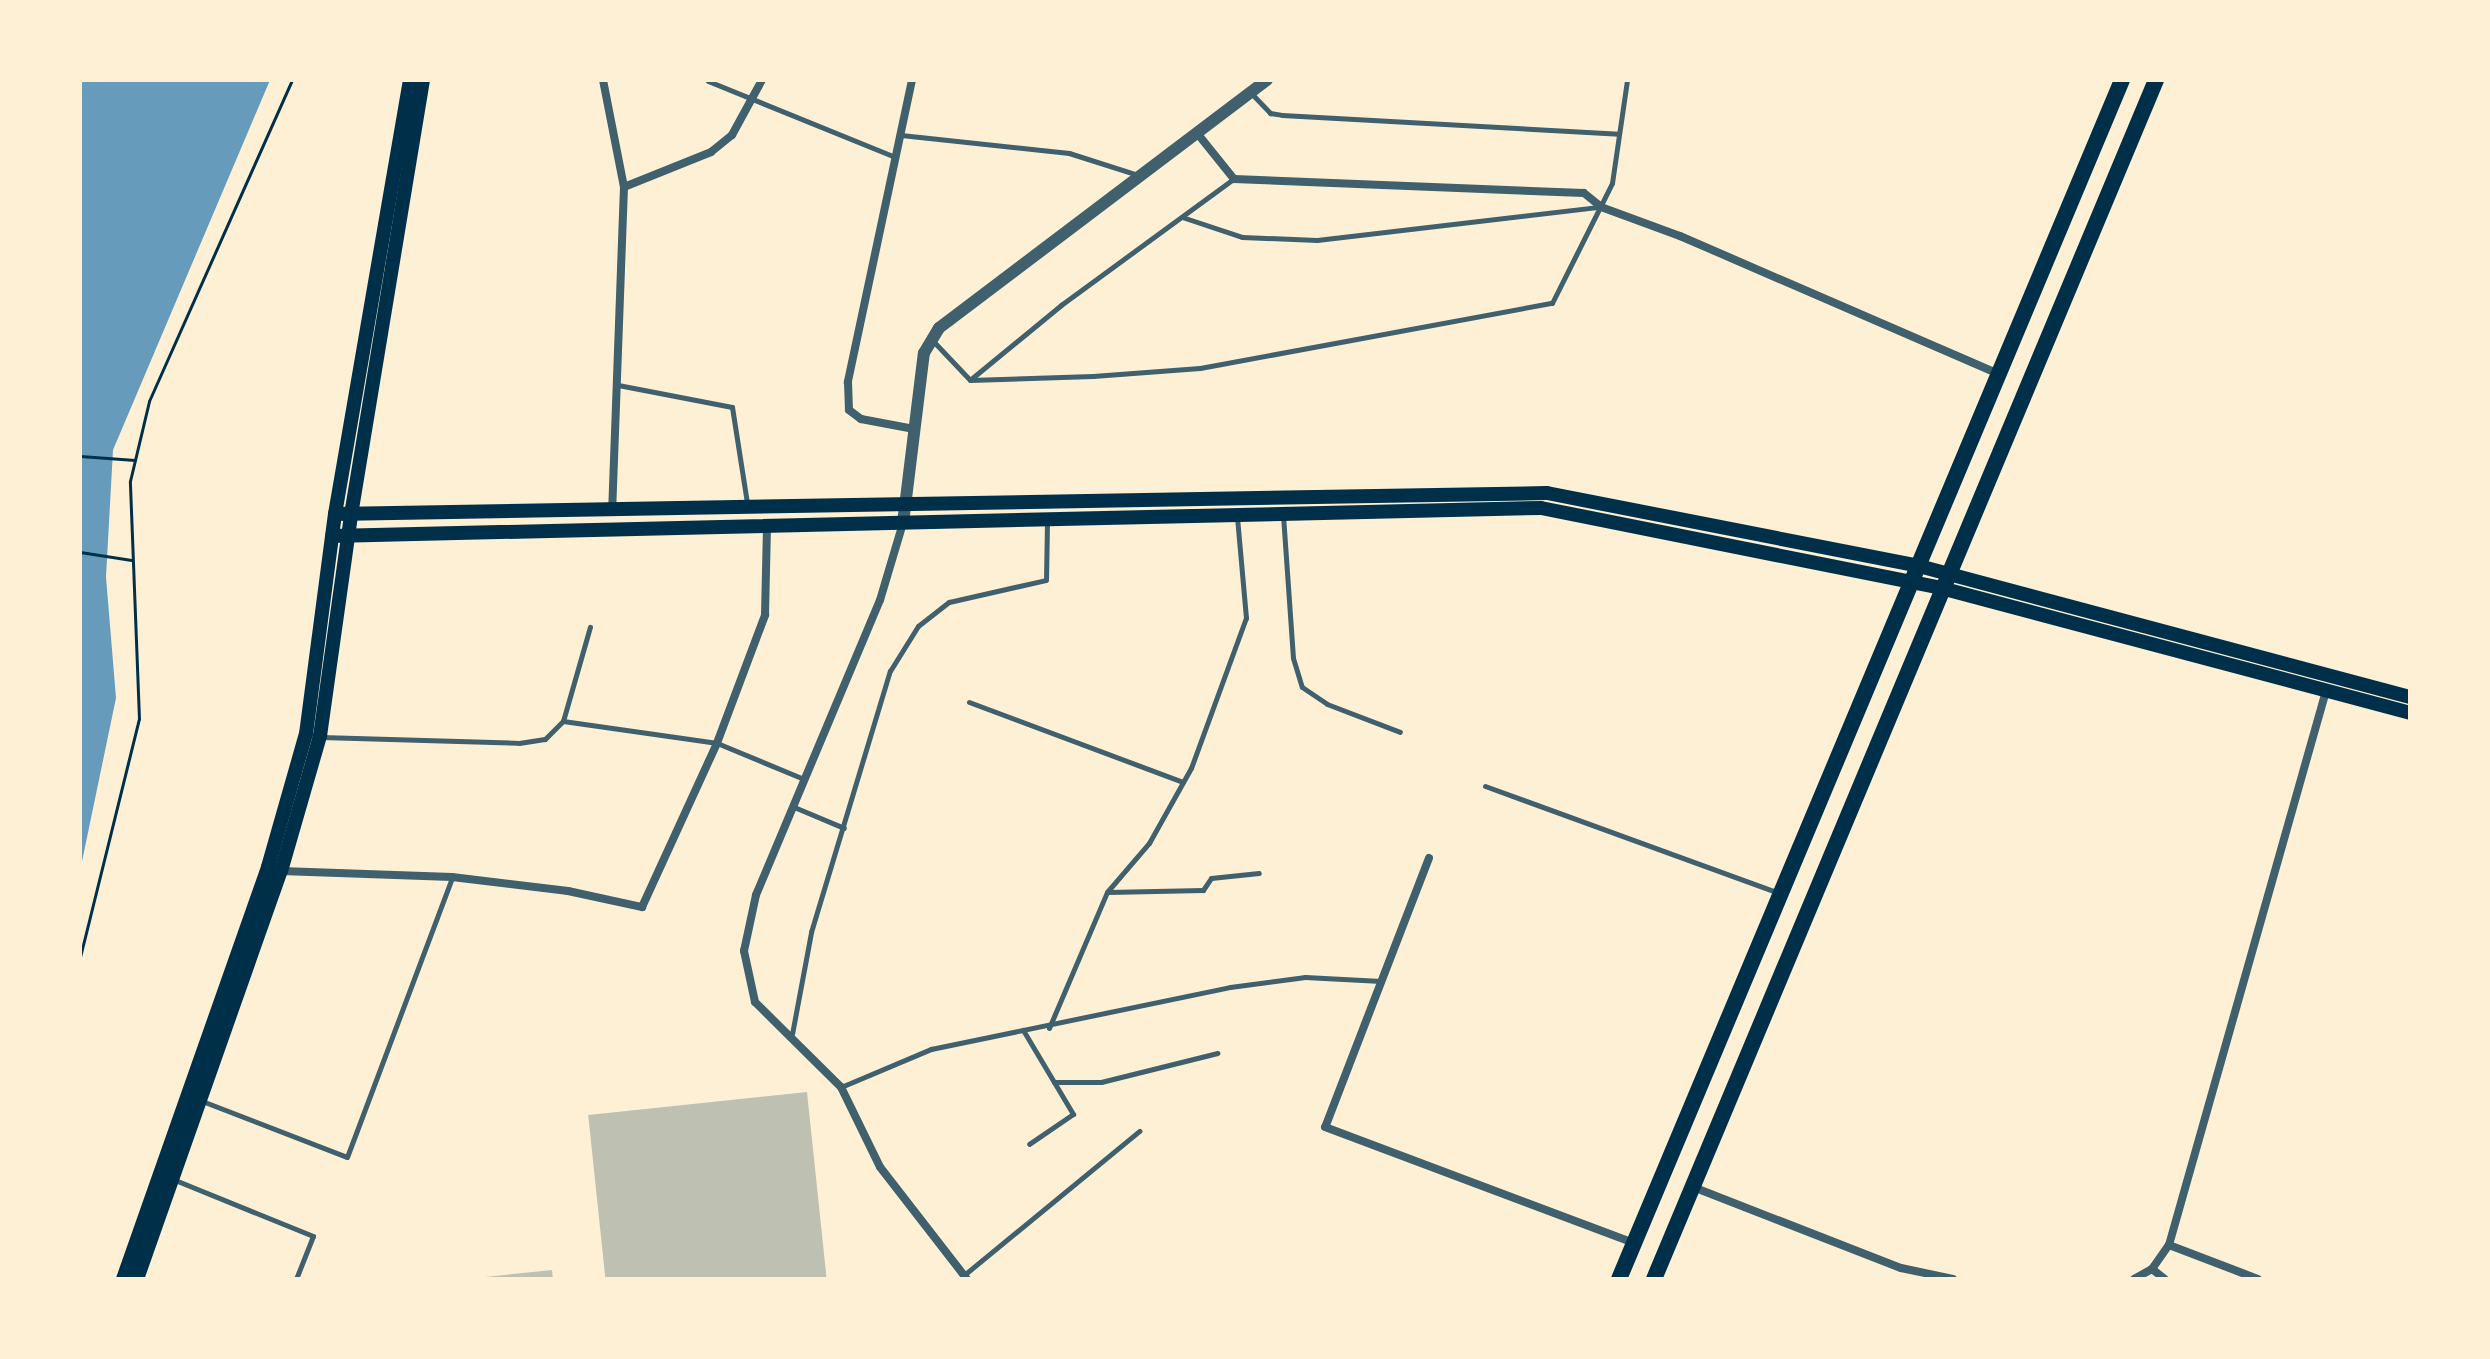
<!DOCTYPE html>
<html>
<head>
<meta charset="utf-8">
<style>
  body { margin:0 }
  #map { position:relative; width:2490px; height:1359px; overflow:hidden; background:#fdf0d5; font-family:"Roboto Condensed",sans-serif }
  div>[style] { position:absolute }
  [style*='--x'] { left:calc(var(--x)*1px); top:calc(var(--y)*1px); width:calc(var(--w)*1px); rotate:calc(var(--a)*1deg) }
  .water>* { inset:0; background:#669bbc }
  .building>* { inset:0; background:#bec0b2; transform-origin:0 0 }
  .path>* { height:3px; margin:-1.5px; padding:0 1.5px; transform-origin:1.5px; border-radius:1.5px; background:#003049 }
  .service>* { height:5px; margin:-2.5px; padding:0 2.5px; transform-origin:2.5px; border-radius:2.5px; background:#3f606c }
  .minor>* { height:8px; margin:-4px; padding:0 4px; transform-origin:4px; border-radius:4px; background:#3f606c }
  .tertiary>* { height:12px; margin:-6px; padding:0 6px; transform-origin:6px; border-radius:6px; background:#3f606c }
  .secondary>* { height:14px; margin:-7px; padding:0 7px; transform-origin:7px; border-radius:7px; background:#003049 }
  .primary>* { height:16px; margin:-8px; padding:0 8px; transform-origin:8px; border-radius:8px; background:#003049 }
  span { translate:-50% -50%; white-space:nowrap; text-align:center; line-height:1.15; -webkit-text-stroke:7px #fdf0d5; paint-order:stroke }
  .frame { position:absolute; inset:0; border:82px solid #fdf0d5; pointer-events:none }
</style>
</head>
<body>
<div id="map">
  <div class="water">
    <div style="clip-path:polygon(80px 80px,270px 80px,113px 450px,106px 577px,116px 698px,80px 871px)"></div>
  </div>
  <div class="building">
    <div style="left:807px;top:1092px;width:188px;height:220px;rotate:84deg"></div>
    <div style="clip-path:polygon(552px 1270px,553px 1279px,485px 1279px,485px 1277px)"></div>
  </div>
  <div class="path">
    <div style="--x:80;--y:456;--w:55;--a:4.2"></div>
    <div style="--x:80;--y:552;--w:52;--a:8.9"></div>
    <div style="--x:80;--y:957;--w:245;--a:-76.1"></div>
    <div style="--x:139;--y:719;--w:238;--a:-92.2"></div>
    <div style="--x:130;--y:481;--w:82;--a:-76.6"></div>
    <div style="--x:149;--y:401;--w:351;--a:-66"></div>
  </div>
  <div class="service">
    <div style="--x:708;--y:81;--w:202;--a:22.1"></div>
    <div style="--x:1251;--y:93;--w:28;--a:46"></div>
    <div style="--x:1270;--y:113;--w:12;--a:9"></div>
    <div style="--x:1282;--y:115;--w:337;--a:3.2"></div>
    <div style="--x:901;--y:135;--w:169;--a:6.1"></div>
    <div style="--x:1069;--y:153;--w:72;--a:17.7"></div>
    <div style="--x:1182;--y:217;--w:63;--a:18.4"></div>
    <div style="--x:1242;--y:237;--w:75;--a:2.3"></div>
    <div style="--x:1317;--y:240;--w:284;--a:-6.7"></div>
    <div style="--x:934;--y:342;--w:52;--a:46.5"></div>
    <div style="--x:970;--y:380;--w:123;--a:-1.9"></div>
    <div style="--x:1093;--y:376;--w:107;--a:-4.3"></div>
    <div style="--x:1200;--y:368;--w:358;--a:-10.5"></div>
    <div style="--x:1552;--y:303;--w:134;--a:-63.4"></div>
    <div style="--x:1612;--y:183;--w:104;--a:-81.7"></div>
    <div style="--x:971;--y:379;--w:117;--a:-39.4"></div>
    <div style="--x:1061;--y:305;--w:213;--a:-36.2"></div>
    <div style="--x:618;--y:385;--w:116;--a:10.9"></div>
    <div style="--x:732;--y:407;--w:97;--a:81.1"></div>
    <div style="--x:1283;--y:515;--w:143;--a:86"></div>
    <div style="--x:1293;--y:658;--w:30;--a:73"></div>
    <div style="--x:1302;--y:687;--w:30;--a:34"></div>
    <div style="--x:1327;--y:704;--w:78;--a:21"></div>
    <div style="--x:969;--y:702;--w:228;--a:20.5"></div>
    <div style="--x:563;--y:721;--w:156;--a:8.1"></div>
    <div style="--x:717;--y:743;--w:94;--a:22.5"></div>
    <div style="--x:321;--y:737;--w:198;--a:1.7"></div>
    <div style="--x:519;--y:743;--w:26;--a:-9"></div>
    <div style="--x:545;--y:739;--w:25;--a:-45"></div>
    <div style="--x:563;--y:721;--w:98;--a:-74"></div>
    <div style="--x:1485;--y:786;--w:311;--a:20"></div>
    <div style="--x:794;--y:807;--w:54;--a:22.8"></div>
    <div style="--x:1108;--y:892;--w:95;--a:-1.2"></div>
    <div style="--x:1203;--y:890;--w:14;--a:-56"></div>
    <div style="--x:1211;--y:878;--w:48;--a:-5.9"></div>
    <div style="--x:1049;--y:1028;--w:148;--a:-66.9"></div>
    <div style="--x:1107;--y:892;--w:65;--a:-49.4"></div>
    <div style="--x:1149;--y:843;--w:86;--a:-60.8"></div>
    <div style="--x:1191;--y:768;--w:160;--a:-69.9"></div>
    <div style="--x:1246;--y:618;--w:100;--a:-95.1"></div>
    <div style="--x:1023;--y:1030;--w:98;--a:59.2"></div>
    <div style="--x:1073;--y:1114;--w:53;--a:145.7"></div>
    <div style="--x:792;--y:1034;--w:104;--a:-79.4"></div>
    <div style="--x:811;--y:932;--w:273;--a:-73.2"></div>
    <div style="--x:890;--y:671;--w:53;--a:-58.1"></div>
    <div style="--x:918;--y:626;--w:39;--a:-38"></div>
    <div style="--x:949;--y:602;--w:99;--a:-12.8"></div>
    <div style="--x:1046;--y:580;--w:60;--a:-89"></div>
    <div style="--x:1054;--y:1082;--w:47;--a:0"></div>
    <div style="--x:1101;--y:1082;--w:120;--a:-14"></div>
    <div style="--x:841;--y:1087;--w:98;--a:-22.9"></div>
    <div style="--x:931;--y:1049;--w:305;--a:-11.7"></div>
    <div style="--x:1230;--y:987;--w:76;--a:-7.6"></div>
    <div style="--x:1305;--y:977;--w:76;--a:3"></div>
    <div style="--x:202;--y:1101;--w:155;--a:21.1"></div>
    <div style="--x:347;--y:1157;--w:299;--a:-69.4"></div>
    <div style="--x:175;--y:1180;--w:149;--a:22.1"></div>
    <div style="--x:313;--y:1236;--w:46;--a:111.6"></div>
    <div style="--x:964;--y:1275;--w:227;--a:-39.4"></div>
    <div style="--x:1732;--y:1279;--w:9;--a:0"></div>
  </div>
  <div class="minor">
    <div style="--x:603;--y:80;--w:109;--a:78.9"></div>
    <div style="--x:624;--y:187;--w:324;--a:92.1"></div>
    <div style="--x:912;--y:80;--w:309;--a:102"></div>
    <div style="--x:848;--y:382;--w:28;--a:88"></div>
    <div style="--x:849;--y:410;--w:15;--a:37"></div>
    <div style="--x:861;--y:419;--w:54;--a:10.7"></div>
    <div style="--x:1197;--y:133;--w:59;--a:51.2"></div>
    <div style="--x:1234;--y:179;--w:350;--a:2.3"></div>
    <div style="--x:1584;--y:193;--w:22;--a:39"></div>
    <div style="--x:1601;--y:207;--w:84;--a:20.2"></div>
    <div style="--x:1680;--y:236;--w:348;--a:23.4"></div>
    <div style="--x:624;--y:187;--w:94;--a:-21.9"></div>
    <div style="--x:711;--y:152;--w:27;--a:-39"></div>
    <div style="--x:732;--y:135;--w:63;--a:-61.4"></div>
    <div style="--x:903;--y:523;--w:80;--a:106.6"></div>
    <div style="--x:880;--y:600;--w:320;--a:112.8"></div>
    <div style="--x:756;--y:895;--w:57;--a:102.1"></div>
    <div style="--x:744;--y:951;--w:52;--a:77.8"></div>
    <div style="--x:755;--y:1002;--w:121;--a:44.7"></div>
    <div style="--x:841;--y:1087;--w:89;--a:64"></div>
    <div style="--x:880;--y:1167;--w:142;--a:52.2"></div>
    <div style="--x:1429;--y:858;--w:288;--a:111.1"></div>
    <div style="--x:1325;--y:1127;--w:330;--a:20.6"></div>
    <div style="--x:281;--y:871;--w:171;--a:2"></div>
    <div style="--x:452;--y:877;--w:117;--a:6.9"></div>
    <div style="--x:568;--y:891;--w:76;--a:12.2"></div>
    <div style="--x:642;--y:907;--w:180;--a:-65.4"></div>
    <div style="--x:717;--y:743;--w:137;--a:-69.4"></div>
    <div style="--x:765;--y:615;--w:89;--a:-88.7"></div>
    <div style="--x:1693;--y:1187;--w:223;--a:21.3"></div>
    <div style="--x:1901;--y:1268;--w:53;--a:11.9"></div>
    <div style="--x:2169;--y:1245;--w:95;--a:20.9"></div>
    <div style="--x:2152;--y:1269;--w:16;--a:38"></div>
    <div style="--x:2134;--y:1279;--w:21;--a:-29"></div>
    <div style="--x:2152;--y:1269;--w:29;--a:-55"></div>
    <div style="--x:2169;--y:1245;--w:576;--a:-74.18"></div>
  </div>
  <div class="tertiary">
    <div style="--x:903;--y:523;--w:171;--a:-83"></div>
    <div style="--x:924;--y:353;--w:29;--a:-59"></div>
    <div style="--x:939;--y:328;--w:411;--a:-37.1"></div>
  </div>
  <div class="secondary">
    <div style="--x:335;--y:514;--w:1212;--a:-0.99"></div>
    <div style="--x:1547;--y:493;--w:379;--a:11.1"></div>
    <div style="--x:1919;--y:566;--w:508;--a:14.94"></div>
    <div style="--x:332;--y:536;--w:1209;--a:-1.33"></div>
    <div style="--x:1541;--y:508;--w:408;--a:11.3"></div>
    <div style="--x:1941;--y:588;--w:485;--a:14.9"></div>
    <div style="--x:123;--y:1279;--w:437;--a:-70.6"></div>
    <div style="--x:268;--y:867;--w:138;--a:-74.1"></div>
    <div style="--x:306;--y:734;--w:222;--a:-82.5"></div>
    <div style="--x:335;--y:514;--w:440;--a:-80.2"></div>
    <div style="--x:137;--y:1279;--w:433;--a:-70.6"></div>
    <div style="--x:281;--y:871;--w:141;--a:-73.9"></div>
    <div style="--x:320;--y:736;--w:223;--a:-82"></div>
    <div style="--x:351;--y:515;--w:441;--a:-80.6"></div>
  </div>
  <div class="primary">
    <div style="--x:1619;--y:1279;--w:1300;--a:-67.24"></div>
    <div style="--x:1654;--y:1279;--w:1300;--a:-67.28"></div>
  </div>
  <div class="frame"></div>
</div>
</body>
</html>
